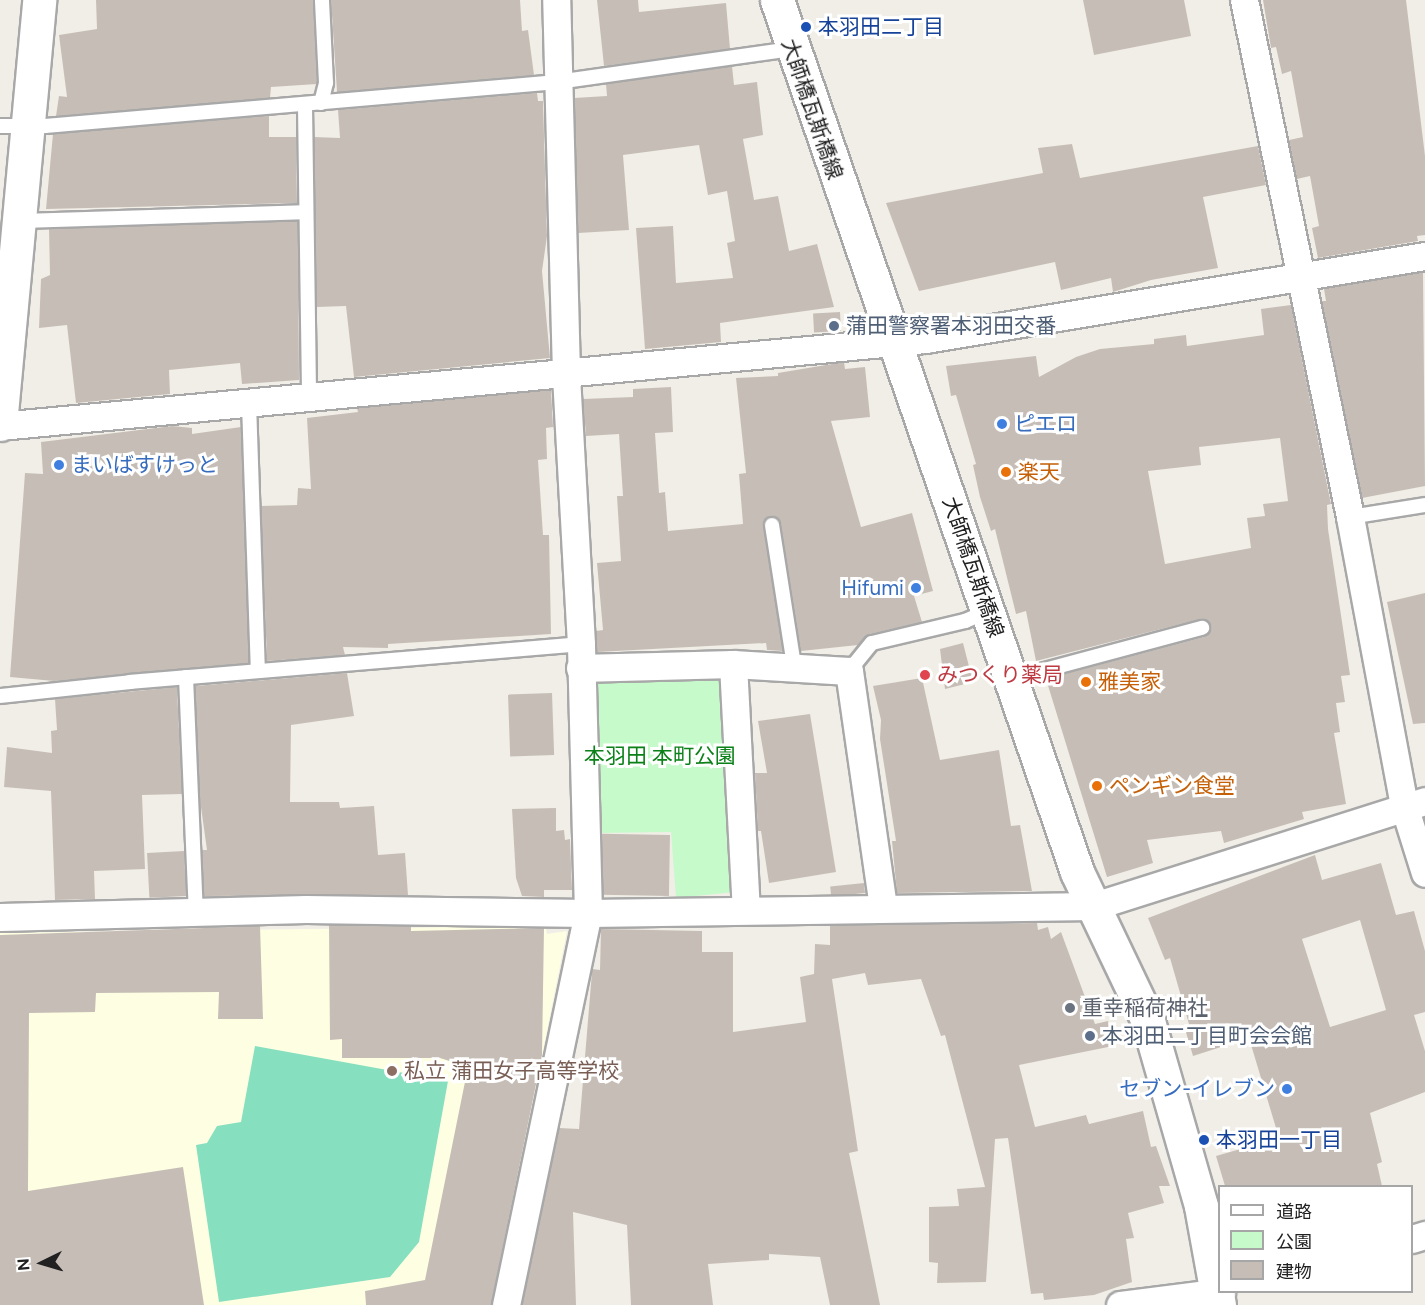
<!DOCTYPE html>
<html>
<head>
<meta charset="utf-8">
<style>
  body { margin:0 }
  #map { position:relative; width:1425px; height:1305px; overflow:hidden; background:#f1eee7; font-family:Figtree,"Noto Sans JP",sans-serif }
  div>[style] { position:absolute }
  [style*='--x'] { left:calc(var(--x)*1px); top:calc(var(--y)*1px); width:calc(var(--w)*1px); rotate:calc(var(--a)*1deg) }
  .education>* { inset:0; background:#feffe2 }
  .park>* { inset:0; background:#c6facb }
  .pitch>* { inset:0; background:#86dfbf }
  .building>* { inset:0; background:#c6beb6; transform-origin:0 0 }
  .roads { filter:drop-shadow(2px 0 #a8a8a8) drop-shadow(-2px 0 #a8a8a8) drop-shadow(0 2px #a8a8a8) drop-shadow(0 -2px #a8a8a8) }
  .service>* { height:14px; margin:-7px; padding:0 7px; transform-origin:7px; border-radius:7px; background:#fff }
  .minor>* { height:27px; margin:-13.5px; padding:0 13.5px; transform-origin:13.5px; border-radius:13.5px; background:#fff }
  .tertiary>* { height:33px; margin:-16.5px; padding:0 16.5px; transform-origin:16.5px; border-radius:16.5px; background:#fff }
  .dots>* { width:16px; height:16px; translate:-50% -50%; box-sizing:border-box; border:3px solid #fff; border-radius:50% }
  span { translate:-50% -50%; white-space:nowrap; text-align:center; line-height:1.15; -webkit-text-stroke:6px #fff; paint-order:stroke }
  .transit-label { font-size:21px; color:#164399 }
  .left { translate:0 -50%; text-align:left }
  .street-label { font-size:21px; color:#212121 }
  .service-label { font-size:21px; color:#4e5e75 }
  .shop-label { font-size:21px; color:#366cbe }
  .right { translate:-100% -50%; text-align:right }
  .food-label { font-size:21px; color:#c56008 }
  .health-label { font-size:21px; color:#be3a42 }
  .park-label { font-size:21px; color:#0c8119 }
  .worship-label { font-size:21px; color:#5b616d }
  .education-label { font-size:21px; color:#785e54 }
  .legend { position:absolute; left:1218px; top:1185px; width:195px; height:108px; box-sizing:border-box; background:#fff; border:2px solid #a6a6a6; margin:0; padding:8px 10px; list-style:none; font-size:18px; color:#212121 }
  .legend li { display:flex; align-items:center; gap:12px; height:30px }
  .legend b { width:30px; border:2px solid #a6a6a6 }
  .north { position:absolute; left:12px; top:1233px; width:60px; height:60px; -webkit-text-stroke:4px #fff; paint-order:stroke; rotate:265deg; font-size:16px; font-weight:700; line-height:24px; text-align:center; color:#212121 }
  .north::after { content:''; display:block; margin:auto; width:21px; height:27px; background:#212121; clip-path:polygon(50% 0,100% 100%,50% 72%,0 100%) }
</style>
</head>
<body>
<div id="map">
  <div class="education">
    <div style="clip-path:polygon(545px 926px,547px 934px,567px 931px,492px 1305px,0 1305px,0 933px)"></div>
  </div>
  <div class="park">
    <div style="clip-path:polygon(711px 671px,721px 680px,735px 892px,676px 898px,671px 832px,595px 833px,593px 681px)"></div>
  </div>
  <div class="pitch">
    <div style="clip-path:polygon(255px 1046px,448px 1081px,419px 1242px,390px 1277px,219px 1302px,196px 1145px,207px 1143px,217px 1126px,241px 1122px)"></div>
  </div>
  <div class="building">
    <div style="clip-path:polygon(96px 0,313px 0,317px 84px,271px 87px,270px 98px,56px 116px,59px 96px,67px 97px,59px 35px,97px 29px)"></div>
    <div style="clip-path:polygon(331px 0,520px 0,522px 31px,528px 30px,534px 75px,337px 92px)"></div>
    <div style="clip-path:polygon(597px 0,638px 0,639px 12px,726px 3px,730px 49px,604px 66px)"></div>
    <div style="clip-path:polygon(1083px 0,1184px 0,1191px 36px,1094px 55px)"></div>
    <div style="clip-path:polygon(1263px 0,1406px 0,1425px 156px,1425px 235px,1417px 236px,1418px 241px,1318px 258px,1312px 228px,1319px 226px,1310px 176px,1297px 179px,1289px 140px,1303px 137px,1291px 71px,1282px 74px,1276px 47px,1271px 48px)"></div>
    <div style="clip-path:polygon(732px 66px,734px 85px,757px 82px,763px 135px,743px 139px,754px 200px,778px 196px,789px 251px,817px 244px,834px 307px,720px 323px,721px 342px,645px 349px,636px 228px,673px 226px,676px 283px,733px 278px,727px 243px,735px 241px,727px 191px,708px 195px,699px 145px,623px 155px,629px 230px,578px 233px,574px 98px,607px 96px,606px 84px)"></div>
    <div style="clip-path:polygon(537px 93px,538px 101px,543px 101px,547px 236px,542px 271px,550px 358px,354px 377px,346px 306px,317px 307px,314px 137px,340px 138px,338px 110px)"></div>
    <div style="clip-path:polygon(269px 116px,269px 137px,296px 137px,297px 203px,46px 209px,53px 134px)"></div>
    <div style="clip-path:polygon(1072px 144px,1080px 178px,1258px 146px,1266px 185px,1203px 197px,1218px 268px,1151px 280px,1113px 292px,1111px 278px,1061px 290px,1055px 262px,919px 291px,886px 203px,1043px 173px,1038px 148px)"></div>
    <div style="clip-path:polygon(298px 221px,299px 380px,242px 384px,240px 363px,169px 370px,170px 394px,76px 403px,67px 325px,39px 328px,41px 279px,50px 275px,49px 229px)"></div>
    <div style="clip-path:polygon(1423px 272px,1425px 486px,1362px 498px,1322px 301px,1326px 301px,1324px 289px)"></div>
    <div style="clip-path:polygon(evenodd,1291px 305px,1331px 504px,1327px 505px,1328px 529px,1350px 675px,1341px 676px,1345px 702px,1336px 703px,1340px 732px,1334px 733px,1346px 804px,1302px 812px,1304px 819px,1224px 843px,1221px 831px,1147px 840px,1153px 863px,1107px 877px,1046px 679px,1204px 637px,1210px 625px,1200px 619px,1036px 661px,1026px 611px,1016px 614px,995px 529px,991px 531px,980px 497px,973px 465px,976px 464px,956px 395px,951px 396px,946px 366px,1036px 356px,1039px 377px,1076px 357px,1100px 349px,1154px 344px,1154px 339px,1186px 335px,1187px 346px,1264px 335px,1261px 309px,1291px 305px,1280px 438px,1288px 501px,1263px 504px,1265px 516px,1247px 518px,1251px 548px,1165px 564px,1148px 471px,1201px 465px,1199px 447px,1280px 438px)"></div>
    <div style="left:840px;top:312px;width:19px;height:27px;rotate:87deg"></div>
    <div style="clip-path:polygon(844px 362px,845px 369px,865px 367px,870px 417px,831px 421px,861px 527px,912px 513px,933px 591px,914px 596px,922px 622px,870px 634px,858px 645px,801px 651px,781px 524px,771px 516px,763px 526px,783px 651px,767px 650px,766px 643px,597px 652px,596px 631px,603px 630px,597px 563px,621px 561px,617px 496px,623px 496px,619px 434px,586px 436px,583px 399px,633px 397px,633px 389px,671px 387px,673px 432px,655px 433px,659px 493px,665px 492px,668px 531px,743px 524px,739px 474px,746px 473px,736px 378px,778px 376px,778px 373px)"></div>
    <div style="clip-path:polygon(551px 390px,553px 427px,546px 428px,547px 459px,538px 460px,543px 535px,549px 535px,551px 634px,388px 644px,388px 648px,343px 647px,345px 655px,267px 661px,261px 506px,297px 505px,298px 488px,311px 489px,307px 418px,358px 412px,357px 408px)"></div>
    <div style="clip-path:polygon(172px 426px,192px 428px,192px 434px,241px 427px,249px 663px,54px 681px,10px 677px,25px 473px,43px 474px,41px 442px)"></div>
    <div style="clip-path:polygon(1425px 593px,1425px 723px,1413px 724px,1387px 602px)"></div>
    <div style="clip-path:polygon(963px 643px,973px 682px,945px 689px,940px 649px)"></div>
    <div style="clip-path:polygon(347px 673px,354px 716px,291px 725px,290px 802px,339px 802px,340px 808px,374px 806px,378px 855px,405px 853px,408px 895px,204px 896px,202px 850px,207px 850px,200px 800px,195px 686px)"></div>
    <div style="clip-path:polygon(922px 678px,940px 760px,999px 750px,1011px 826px,1020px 825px,1032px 891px,897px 893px,892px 841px,896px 841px,880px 739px,881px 720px,873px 686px)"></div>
    <div style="clip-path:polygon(177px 687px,182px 794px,142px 795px,145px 869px,94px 871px,95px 899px,55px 900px,51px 791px,4px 787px,7px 747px,52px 753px,51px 731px,57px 730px,55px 699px)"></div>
    <div style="left:552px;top:693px;width:62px;height:44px;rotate:88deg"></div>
    <div style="clip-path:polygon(810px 714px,836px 872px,769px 883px,761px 831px,758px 831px,755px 773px,767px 773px,758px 721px)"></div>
    <div style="clip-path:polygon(556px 808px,556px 831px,564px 830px,565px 840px,570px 839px,572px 890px,544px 890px,544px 897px,522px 896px,516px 878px,512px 809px)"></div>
    <div style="left:670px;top:835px;width:61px;height:68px;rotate:91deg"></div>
    <div style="left:184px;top:851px;width:45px;height:37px;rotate:87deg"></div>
    <div style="clip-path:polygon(evenodd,1315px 855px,1322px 880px,1381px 863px,1396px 915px,1414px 911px,1425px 951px,1425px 1012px,1414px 1015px,1425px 1051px,1425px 1092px,1370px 1113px,1382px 1162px,1377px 1164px,1382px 1186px,1225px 1186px,1216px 1156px,1279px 1138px,1249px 1038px,1193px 1056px,1185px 1029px,1189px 1024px,1170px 958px,1165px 960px,1148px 918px,1315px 855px,1360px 920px,1386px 1010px,1330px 1027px,1302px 939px,1360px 920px)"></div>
    <div style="left:864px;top:883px;width:10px;height:34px;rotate:84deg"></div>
    <div style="clip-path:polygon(1037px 923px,1038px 930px,1048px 927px,1051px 939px,1061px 932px,1095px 1024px,1108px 1021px,1113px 1046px,1019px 1065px,1035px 1127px,1086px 1115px,1089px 1124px,1143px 1111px,1151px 1147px,1156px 1146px,1170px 1186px,1159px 1186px,1164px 1203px,1128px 1213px,1134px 1238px,1126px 1239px,1132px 1282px,1094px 1295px,1044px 1300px,1043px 1293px,1031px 1294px,1008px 1138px,995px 1139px,986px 1282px,937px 1283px,938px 1263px,929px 1262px,929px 1207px,959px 1206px,957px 1189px,985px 1187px,945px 1035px,941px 1036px,921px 979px,868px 985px,865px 973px,832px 979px,858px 1151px,849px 1153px,880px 1305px,830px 1305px,820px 1257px,769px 1254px,769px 1260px,708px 1264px,713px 1305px,631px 1305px,627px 1225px,573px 1212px,576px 1305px,522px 1305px,559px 1128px,579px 1129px,592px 972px,592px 969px,600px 970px,601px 929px,702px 931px,702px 952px,733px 952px,733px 1032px,806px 1022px,800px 977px,814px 974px,815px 944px,830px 945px,830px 925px)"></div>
    <div style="clip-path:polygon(329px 925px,411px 926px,411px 931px,544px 928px,542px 1055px,491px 1305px,366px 1305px,365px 1291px,425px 1280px,468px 1067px,440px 1058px,342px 1058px,342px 1039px,330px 1040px)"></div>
    <div style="clip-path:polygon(260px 926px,263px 1019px,218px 1019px,219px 992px,96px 993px,95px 1012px,29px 1013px,28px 1191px,183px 1167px,204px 1305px,0 1305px,0 935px)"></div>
  </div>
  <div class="roads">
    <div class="service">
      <div style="--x:321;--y:103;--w:21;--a:-76"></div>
      <div style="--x:326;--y:83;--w:83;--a:-92.8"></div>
      <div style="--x:305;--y:106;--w:291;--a:89.2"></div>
      <div style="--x:0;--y:126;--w:45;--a:0"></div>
      <div style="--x:45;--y:126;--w:514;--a:-4.91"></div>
      <div style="--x:557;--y:82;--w:237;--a:-8"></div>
      <div style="--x:21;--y:221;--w:283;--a:-1.8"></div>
      <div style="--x:249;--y:403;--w:268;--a:88.1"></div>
      <div style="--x:1350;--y:517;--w:76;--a:-9.1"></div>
      <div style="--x:772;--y:525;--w:142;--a:81.1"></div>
      <div style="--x:849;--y:671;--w:36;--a:-51"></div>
      <div style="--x:872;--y:643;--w:96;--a:-13.3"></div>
      <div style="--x:965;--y:621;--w:25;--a:-23"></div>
      <div style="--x:186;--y:677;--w:235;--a:87.6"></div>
      <div style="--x:1011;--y:679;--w:198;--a:-15"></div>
      <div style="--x:0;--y:696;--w:131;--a:-6.1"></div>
      <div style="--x:130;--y:682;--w:453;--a:-4.8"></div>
    </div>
    <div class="minor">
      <div style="--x:1244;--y:0;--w:528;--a:78.41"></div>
      <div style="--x:1350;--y:517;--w:294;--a:79.4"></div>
      <div style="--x:1404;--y:806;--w:70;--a:72.6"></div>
      <div style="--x:0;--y:426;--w:929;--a:-5.37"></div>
      <div style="--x:925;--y:339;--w:507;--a:-9.43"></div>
      <div style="--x:733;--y:664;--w:246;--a:87"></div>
      <div style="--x:580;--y:668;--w:153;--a:-1.5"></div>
      <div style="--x:733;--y:664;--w:116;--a:3.5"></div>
      <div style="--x:849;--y:671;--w:239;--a:81.8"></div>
      <div style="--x:0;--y:917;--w:306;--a:-1.5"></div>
      <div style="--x:306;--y:909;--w:282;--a:0.8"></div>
      <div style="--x:588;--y:913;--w:506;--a:-0.79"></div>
      <div style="--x:1094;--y:906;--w:347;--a:-17.6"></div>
      <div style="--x:1412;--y:1239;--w:14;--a:-17"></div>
      <div style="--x:506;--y:1305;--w:400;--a:-78.2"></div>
      <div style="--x:588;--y:913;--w:269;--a:-91.5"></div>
      <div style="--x:581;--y:644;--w:271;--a:-93.2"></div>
      <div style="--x:566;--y:373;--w:373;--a:-91.5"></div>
      <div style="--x:1120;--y:1305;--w:102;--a:-7.3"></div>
    </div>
    <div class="tertiary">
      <div style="--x:777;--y:0;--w:922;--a:71.01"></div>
      <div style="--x:1077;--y:872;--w:165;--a:64.5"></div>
      <div style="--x:1148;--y:1021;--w:192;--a:74"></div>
      <div style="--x:1201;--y:1206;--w:101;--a:79.7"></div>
      <div style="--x:0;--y:424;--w:426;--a:-84.7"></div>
    </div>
  </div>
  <div class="dots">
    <div style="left:806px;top:27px;background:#1a4fb4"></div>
    <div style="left:834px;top:326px;background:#5c6f8a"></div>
    <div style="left:1002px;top:424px;background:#3f7fe0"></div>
    <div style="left:59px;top:465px;background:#3f7fe0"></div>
    <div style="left:1006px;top:472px;background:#e8710a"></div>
    <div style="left:916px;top:588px;background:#3f7fe0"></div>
    <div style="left:925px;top:675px;background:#e0444e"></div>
    <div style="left:1086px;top:682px;background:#e8710a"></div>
    <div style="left:1097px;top:786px;background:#e8710a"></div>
    <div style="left:1070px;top:1008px;background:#6b7280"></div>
    <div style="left:1090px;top:1036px;background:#5c6f8a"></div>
    <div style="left:392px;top:1071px;background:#8d6e63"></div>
    <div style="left:1287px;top:1089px;background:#3f7fe0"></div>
    <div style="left:1204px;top:1140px;background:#1a4fb4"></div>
  </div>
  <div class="transit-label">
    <span class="left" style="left:818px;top:27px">本羽田二丁目</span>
    <span class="left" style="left:1216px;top:1140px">本羽田一丁目</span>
  </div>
  <div class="street-label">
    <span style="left:812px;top:109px;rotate:71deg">大師橋瓦斯橋線</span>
    <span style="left:973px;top:567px;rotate:71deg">大師橋瓦斯橋線</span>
  </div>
  <div class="service-label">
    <span class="left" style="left:846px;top:326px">蒲田警察署本羽田交番</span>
    <span class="left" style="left:1102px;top:1036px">本羽田二丁目町会会館</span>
  </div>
  <div class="shop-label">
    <span class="left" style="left:1014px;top:424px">ピエロ</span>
    <span class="left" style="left:71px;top:465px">まいばすけっと</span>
    <span class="right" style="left:904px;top:588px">Hifumi</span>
    <span class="right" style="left:1275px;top:1089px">セブン-イレブン</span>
  </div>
  <div class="food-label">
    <span class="left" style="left:1018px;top:472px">楽天</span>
    <span class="left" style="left:1098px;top:682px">雅美家</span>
    <span class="left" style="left:1109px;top:786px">ペンギン食堂</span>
  </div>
  <div class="health-label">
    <span class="left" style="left:937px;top:675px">みつくり薬局</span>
  </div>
  <div class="park-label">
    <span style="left:660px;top:756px">本羽田 本町公園</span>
  </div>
  <div class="worship-label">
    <span class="left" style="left:1082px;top:1008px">重幸稲荷神社</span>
  </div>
  <div class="education-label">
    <span class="left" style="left:404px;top:1071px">私立 蒲田女子高等学校</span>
  </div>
  <ul class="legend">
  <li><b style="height:8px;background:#fff"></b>道路</li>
  <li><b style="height:16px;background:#c6facb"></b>公園</li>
  <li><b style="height:16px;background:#c6beb6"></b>建物</li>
  </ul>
  <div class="north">N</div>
</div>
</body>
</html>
